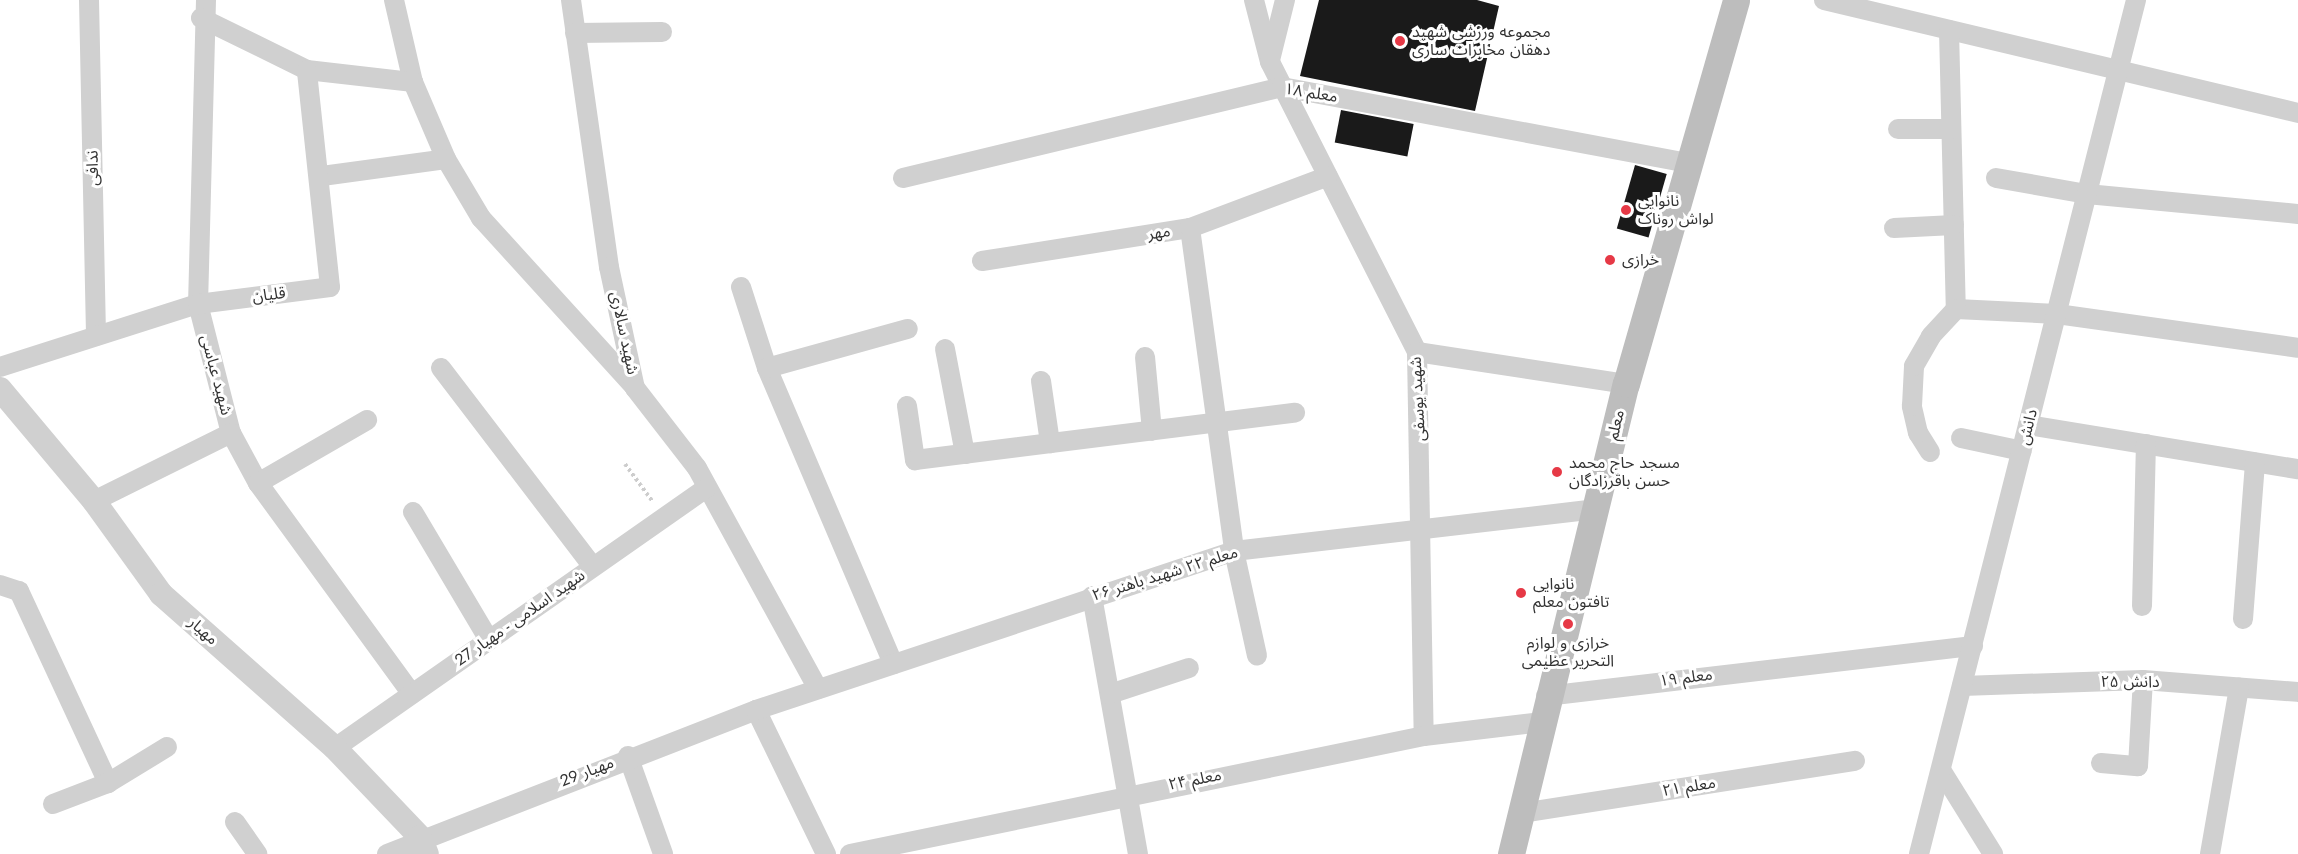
<!DOCTYPE html>
<html>
<head>
<meta charset="utf-8">
<style>
  body { margin:0 }
  #map { position:relative; width:2298px; height:854px; overflow:hidden; background:#fff; font-family:Jost,"Noto Sans Arabic",sans-serif }
  div>[style] { position:absolute }
  [style*='--x'] { left:calc(var(--x)*1px); top:calc(var(--y)*1px); width:calc(var(--w)*1px); rotate:calc(var(--a)*1deg) }
  .building>* { inset:0; background:#1a1a1a; transform-origin:0 0 }
  .path>* { height:4px; margin-top:-2px; transform-origin:0; background:repeating-linear-gradient(90deg,#cdcdcd 0 3px,transparent 0 6px) }
  .minor>* { height:20px; margin:-10px; padding:0 10px; transform-origin:10px; border-radius:10px; background:#d0d0d0 }
  .tertiary>* { height:24px; margin:-12px; padding:0 12px; transform-origin:12px; border-radius:12px; background:#d0d0d0 }
  .secondary>* { height:27px; margin:-13.5px; padding:0 13.5px; transform-origin:13.5px; border-radius:13.5px; background:#bdbdbd }
  .dots>* { width:16px; height:16px; translate:-50% -50%; box-sizing:border-box; border:3px solid #fff; border-radius:50% }
  span { translate:-50% -50%; white-space:nowrap; text-align:center; line-height:1.15; -webkit-text-stroke:6px #fff; paint-order:stroke }
  .poi-label { font-size:16px; color:#333 }
  .left { translate:0 -50%; text-align:left }
  .street-label { font-size:16px; color:#333 }
</style>
</head>
<body>
<div id="map">
  <div class="building">
    <div style="clip-path:polygon(1319px 0,1477px 0,1499px 6px,1475px 111px,1300px 76px)"></div>
    <div style="left:1341px;top:110px;width:74px;height:33px;rotate:11deg"></div>
    <div style="left:1635px;top:165px;width:33px;height:66px;rotate:16deg"></div>
  </div>
  <div class="path">
    <div style="--x:625;--y:464;--w:47;--a:53.6"></div>
  </div>
  <div class="minor">
    <div style="--x:89;--y:0;--w:336;--a:88.8"></div>
    <div style="--x:206;--y:0;--w:304;--a:91.5"></div>
    <div style="--x:198;--y:304;--w:133;--a:75.7"></div>
    <div style="--x:231;--y:433;--w:57;--a:61.6"></div>
    <div style="--x:258;--y:483;--w:261;--a:53.9"></div>
    <div style="--x:394;--y:0;--w:84;--a:77"></div>
    <div style="--x:413;--y:82;--w:84;--a:66.8"></div>
    <div style="--x:446;--y:159;--w:69;--a:59.3"></div>
    <div style="--x:481;--y:218;--w:227;--a:47.7"></div>
    <div style="--x:571;--y:0;--w:270;--a:81.9"></div>
    <div style="--x:609;--y:267;--w:124;--a:77.9"></div>
    <div style="--x:635;--y:388;--w:101;--a:52.2"></div>
    <div style="--x:697;--y:468;--w:252;--a:61.3"></div>
    <div style="--x:1254;--y:0;--w:64;--a:75.5"></div>
    <div style="--x:1270;--y:62;--w:325;--a:63.1"></div>
    <div style="--x:1417;--y:352;--w:384;--a:89"></div>
    <div style="--x:1824;--y:0;--w:487;--a:13.4"></div>
    <div style="--x:201;--y:18;--w:118;--a:26.1"></div>
    <div style="--x:307;--y:70;--w:107;--a:6.5"></div>
    <div style="--x:1949;--y:30;--w:279;--a:88.6"></div>
    <div style="--x:575;--y:33;--w:87;--a:-0.7"></div>
    <div style="--x:1270;--y:60;--w:62;--a:-76"></div>
    <div style="--x:1898;--y:129;--w:53;--a:0"></div>
    <div style="--x:322;--y:176;--w:125;--a:-7.8"></div>
    <div style="--x:903;--y:178;--w:390;--a:-13.5"></div>
    <div style="--x:1282;--y:87;--w:413;--a:10.6"></div>
    <div style="--x:1996;--y:178;--w:92;--a:10"></div>
    <div style="--x:2087;--y:194;--w:212;--a:5.4"></div>
    <div style="--x:1190;--y:228;--w:326;--a:82.2"></div>
    <div style="--x:1234;--y:551;--w:107;--a:77.6"></div>
    <div style="--x:1894;--y:228;--w:60;--a:-2.9"></div>
    <div style="--x:982;--y:261;--w:211;--a:-9"></div>
    <div style="--x:1190;--y:228;--w:147;--a:-20.6"></div>
    <div style="--x:741;--y:287;--w:85;--a:72.2"></div>
    <div style="--x:767;--y:368;--w:322;--a:66.9"></div>
    <div style="--x:1956;--y:309;--w:101;--a:2.8"></div>
    <div style="--x:2057;--y:314;--w:243;--a:8"></div>
    <div style="--x:945;--y:349;--w:107;--a:79.2"></div>
    <div style="--x:1417;--y:352;--w:211;--a:8.7"></div>
    <div style="--x:1145;--y:357;--w:74;--a:84.6"></div>
    <div style="--x:0;--y:367;--w:208;--a:-17.7"></div>
    <div style="--x:198;--y:304;--w:133;--a:-7.3"></div>
    <div style="--x:330;--y:287;--w:218;--a:-96.1"></div>
    <div style="--x:441;--y:368;--w:250;--a:52.6"></div>
    <div style="--x:767;--y:368;--w:146;--a:-15.5"></div>
    <div style="--x:1041;--y:381;--w:63;--a:81.7"></div>
    <div style="--x:907;--y:406;--w:55;--a:81.6"></div>
    <div style="--x:915;--y:460;--w:383;--a:-7.1"></div>
    <div style="--x:2028;--y:425;--w:274;--a:9.3"></div>
    <div style="--x:1961;--y:438;--w:62;--a:12"></div>
    <div style="--x:1930;--y:452;--w:22;--a:-122"></div>
    <div style="--x:1918;--y:433;--w:28;--a:-103"></div>
    <div style="--x:1912;--y:406;--w:40;--a:-87.1"></div>
    <div style="--x:1914;--y:366;--w:34;--a:-60"></div>
    <div style="--x:1931;--y:336;--w:37;--a:-47"></div>
    <div style="--x:258;--y:483;--w:126;--a:-30"></div>
    <div style="--x:94;--y:501;--w:153;--a:-26.4"></div>
    <div style="--x:413;--y:512;--w:149;--a:59.3"></div>
    <div style="--x:0;--y:585;--w:20;--a:18"></div>
    <div style="--x:19;--y:591;--w:212;--a:65.1"></div>
    <div style="--x:1092;--y:596;--w:262;--a:79.9"></div>
    <div style="--x:2142;--y:606;--w:162;--a:-88.6"></div>
    <div style="--x:2243;--y:619;--w:157;--a:-85.6"></div>
    <div style="--x:1962;--y:686;--w:181;--a:-1.9"></div>
    <div style="--x:2143;--y:680;--w:155;--a:4.4"></div>
    <div style="--x:1110;--y:694;--w:83;--a:-18.2"></div>
    <div style="--x:1546;--y:696;--w:430;--a:-6.7"></div>
    <div style="--x:335;--y:748;--w:453;--a:-35"></div>
    <div style="--x:628;--y:756;--w:104;--a:70.3"></div>
    <div style="--x:2101;--y:763;--w:37;--a:5"></div>
    <div style="--x:2138;--y:766;--w:86;--a:-86.7"></div>
    <div style="--x:1941;--y:770;--w:99;--a:58.2"></div>
    <div style="--x:53;--y:804;--w:59;--a:-20.9"></div>
    <div style="--x:108;--y:783;--w:69;--a:-31.4"></div>
    <div style="--x:1522;--y:813;--w:337;--a:-8.9"></div>
    <div style="--x:235;--y:822;--w:39;--a:55"></div>
    <div style="--x:387;--y:854;--w:396;--a:-21.3"></div>
    <div style="--x:826;--y:854;--w:160;--a:-115.9"></div>
    <div style="--x:756;--y:710;--w:504;--a:-18.4"></div>
    <div style="--x:1234;--y:551;--w:365;--a:-6.6"></div>
    <div style="--x:850;--y:854;--w:586;--a:-11.62"></div>
    <div style="--x:1424;--y:736;--w:119;--a:-6.8"></div>
    <div style="--x:1919;--y:854;--w:881;--a:-75.74"></div>
    <div style="--x:2210;--y:854;--w:169;--a:-80.1"></div>
  </div>
  <div class="tertiary">
    <div style="--x:0;--y:389;--w:146;--a:50"></div>
    <div style="--x:94;--y:501;--w:115;--a:54.2"></div>
    <div style="--x:161;--y:594;--w:232;--a:41.5"></div>
    <div style="--x:335;--y:748;--w:123;--a:46.3"></div>
    <div style="--x:420;--y:837;--w:18;--a:68"></div>
  </div>
  <div class="secondary">
    <div style="--x:1511;--y:854;--w:484;--a:-76.3"></div>
    <div style="--x:1626;--y:384;--w:399;--a:-74"></div>
  </div>
  <div class="dots">
    <div style="left:1400px;top:41px;background:#e63946"></div>
    <div style="left:1626px;top:210px;background:#e63946"></div>
    <div style="left:1610px;top:260px;background:#e63946"></div>
    <div style="left:1557px;top:472px;background:#e63946"></div>
    <div style="left:1521px;top:593px;background:#e63946"></div>
    <div style="left:1568px;top:624px;background:#e63946"></div>
  </div>
  <div class="poi-label">
    <span class="left" style="left:1412px;top:41px">مجموعه ورزشی شهید<br>دهقان مخابرات ساری</span>
    <span class="left" style="left:1638px;top:210px">نانوایی<br>لواش روناک</span>
    <span class="left" style="left:1622px;top:260px">خرازی</span>
    <span class="left" style="left:1569px;top:472px">مسجد حاج محمد<br>حسن باقرزادگان</span>
    <span class="left" style="left:1533px;top:593px">نانوایی<br>تافتون معلم</span>
    <span style="left:1568px;top:652px">خرازی و لوازم<br>التحریر عظیمی</span>
  </div>
  <div class="street-label">
    <span style="left:1311px;top:93px;rotate:9deg">معلم ۱۸</span>
    <span style="left:93px;top:168px;rotate:-91deg">ندافی</span>
    <span style="left:1159px;top:233px;rotate:-9deg">مهر</span>
    <span style="left:269px;top:295px;rotate:-7deg">قلیان</span>
    <span style="left:624px;top:333px;rotate:78deg">شهید سالاری</span>
    <span style="left:216px;top:375px;rotate:75deg">شهید عباسی</span>
    <span style="left:1418px;top:399px;rotate:-93deg">شهید یوسفی</span>
    <span style="left:1616px;top:425px;rotate:-77deg">معلم</span>
    <span style="left:2028px;top:427px;rotate:-76deg">دانش</span>
    <span style="left:1165px;top:574px;rotate:-17deg">معلم ۲۲ شهید باهنر ۲۶</span>
    <span style="left:520px;top:618px;rotate:-35deg">شهید اسلامی - مهیار 27</span>
    <span style="left:203px;top:631px;rotate:41deg">مهیار</span>
    <span style="left:1686px;top:678px;rotate:-7deg">معلم ۱۹</span>
    <span style="left:2130px;top:682px">دانش ۲۵</span>
    <span style="left:587px;top:772px;rotate:-21deg">مهیار 29</span>
    <span style="left:1195px;top:780px;rotate:-11deg">معلم ۲۴</span>
    <span style="left:1689px;top:787px;rotate:-9deg">معلم ۲۱</span>
  </div>
</div>
</body>
</html>
